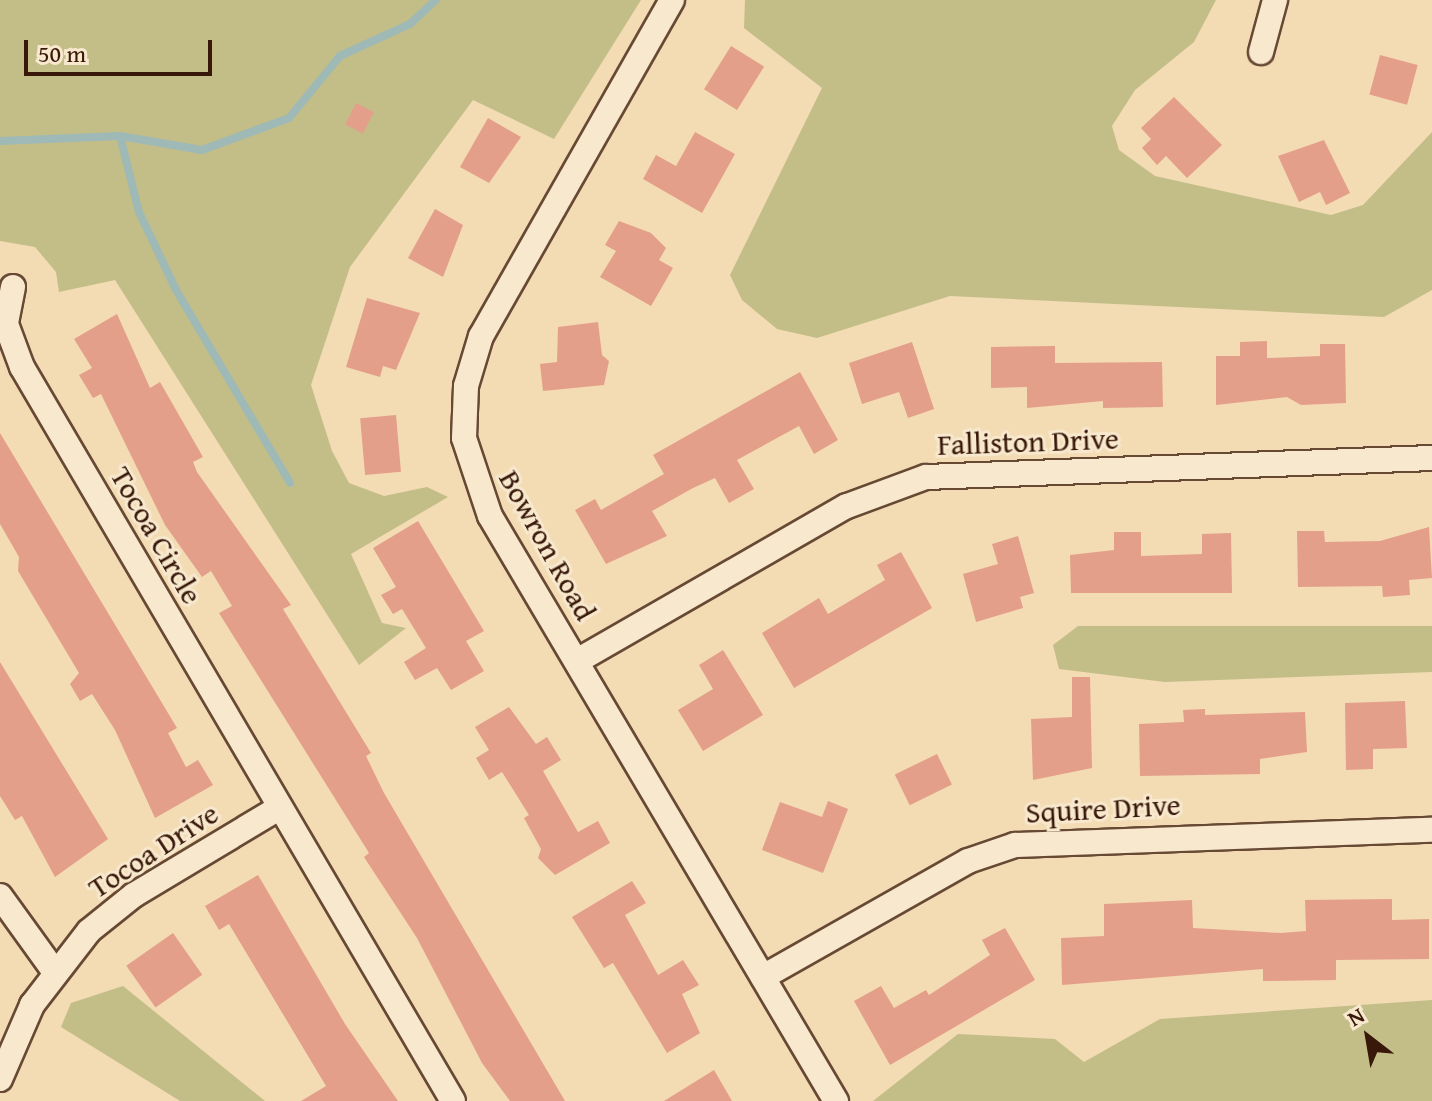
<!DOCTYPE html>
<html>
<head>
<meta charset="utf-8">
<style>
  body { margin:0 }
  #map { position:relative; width:1432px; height:1101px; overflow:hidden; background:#f3dbb4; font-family:"Gentium Book Plus",serif }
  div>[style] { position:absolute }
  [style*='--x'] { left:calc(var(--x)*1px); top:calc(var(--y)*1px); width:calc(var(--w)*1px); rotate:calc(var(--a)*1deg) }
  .green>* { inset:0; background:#c3be87 }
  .stream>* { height:8px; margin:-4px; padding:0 4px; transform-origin:4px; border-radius:4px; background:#9fb9b7 }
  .building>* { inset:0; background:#e49f8a; transform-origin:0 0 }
  .roads { filter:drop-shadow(2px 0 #674934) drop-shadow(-2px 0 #674934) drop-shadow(0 2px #674934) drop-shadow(0 -2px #674934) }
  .minor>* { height:24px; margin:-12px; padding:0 12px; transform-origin:12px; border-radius:12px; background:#f7e8ce }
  span { translate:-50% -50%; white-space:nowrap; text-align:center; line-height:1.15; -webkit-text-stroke:6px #f7e8ce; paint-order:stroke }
  .street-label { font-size:30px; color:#381809 }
  .north { position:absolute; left:1328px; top:997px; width:80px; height:80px; -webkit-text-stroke:6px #f7e8ce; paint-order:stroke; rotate:329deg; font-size:22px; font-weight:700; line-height:32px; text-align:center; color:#381809 }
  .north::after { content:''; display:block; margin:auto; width:28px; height:36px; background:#381809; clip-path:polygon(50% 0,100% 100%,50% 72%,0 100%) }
  .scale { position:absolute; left:24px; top:40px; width:188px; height:36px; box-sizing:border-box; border:4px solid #381809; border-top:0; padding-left:10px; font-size:24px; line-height:28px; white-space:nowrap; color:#381809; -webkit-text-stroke:6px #f7e8ce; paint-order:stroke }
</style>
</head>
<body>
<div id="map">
  <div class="green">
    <div style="clip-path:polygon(0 0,641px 0,554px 139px,473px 100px,350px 267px,311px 385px,332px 451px,349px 483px,384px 496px,427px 487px,448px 497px,351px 554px,382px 623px,406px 628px,359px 665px,115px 280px,59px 292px,56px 272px,35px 247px,0 241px)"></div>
    <div style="clip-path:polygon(745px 0,1216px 0,1194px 42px,1135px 90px,1112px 126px,1119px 150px,1155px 176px,1331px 215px,1363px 205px,1432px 132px,1432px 290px,1384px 317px,950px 296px,817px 338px,777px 329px,742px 300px,730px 275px,822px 88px,744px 28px)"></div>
    <div style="clip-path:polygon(1078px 626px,1432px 626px,1432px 672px,1165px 682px,1059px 669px,1053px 645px)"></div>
    <div style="clip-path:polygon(123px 986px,265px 1101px,180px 1101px,61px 1027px,71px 1003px)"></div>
    <div style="clip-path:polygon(1432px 1000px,1432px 1101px,873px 1101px,958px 1034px,1055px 1039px,1084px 1062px,1160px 1019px)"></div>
  </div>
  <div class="stream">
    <div style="--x:120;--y:136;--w:78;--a:76"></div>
    <div style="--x:139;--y:212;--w:86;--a:64.6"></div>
    <div style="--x:176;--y:290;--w:224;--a:59.4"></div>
    <div style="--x:0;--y:141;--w:120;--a:-2.4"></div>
    <div style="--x:120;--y:136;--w:83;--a:9.7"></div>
    <div style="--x:202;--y:150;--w:93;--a:-20.2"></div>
    <div style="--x:289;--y:118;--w:80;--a:-50.6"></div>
    <div style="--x:340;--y:56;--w:77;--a:-24.6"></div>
    <div style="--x:410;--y:24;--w:35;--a:-43"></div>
  </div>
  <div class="building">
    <div style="left:731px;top:46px;width:39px;height:51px;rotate:32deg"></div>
    <div style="left:1380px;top:55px;width:39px;height:41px;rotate:15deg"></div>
    <div style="clip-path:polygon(1174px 97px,1222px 145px,1187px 178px,1166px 156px,1157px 165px,1142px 148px,1151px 139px,1141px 128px)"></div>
    <div style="left:356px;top:103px;width:20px;height:24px;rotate:27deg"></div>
    <div style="clip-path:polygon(488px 118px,521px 137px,489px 183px,460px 167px)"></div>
    <div style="clip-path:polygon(695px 132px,735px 154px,702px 213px,643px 179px,656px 155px,676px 166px)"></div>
    <div style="clip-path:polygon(1324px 140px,1350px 193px,1326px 205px,1320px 192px,1299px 202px,1278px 156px)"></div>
    <div style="clip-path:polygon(435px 209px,463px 225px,443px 277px,408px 258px)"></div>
    <div style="clip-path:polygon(619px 221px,651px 233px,666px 248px,659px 260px,673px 268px,651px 306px,600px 277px,616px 251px,605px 245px)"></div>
    <div style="clip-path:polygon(367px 298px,420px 313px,396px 370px,383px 366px,380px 377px,346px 367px)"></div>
    <div style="clip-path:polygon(117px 314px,150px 388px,160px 382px,203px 457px,193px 462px,197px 472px,291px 605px,283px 609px,371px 753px,366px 756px,384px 793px,565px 1101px,510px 1101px,482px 1063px,417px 938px,364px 857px,369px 853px,219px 613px,232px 606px,211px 571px,202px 577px,165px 525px,101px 394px,93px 398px,79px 375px,92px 368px,74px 339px)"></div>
    <div style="clip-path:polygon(598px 322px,602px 355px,609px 361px,604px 385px,543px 391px,540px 364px,557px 362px,558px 327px)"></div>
    <div style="clip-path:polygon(1267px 341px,1267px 358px,1320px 356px,1320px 344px,1345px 344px,1346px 403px,1301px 405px,1287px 397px,1216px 405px,1216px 356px,1240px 356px,1240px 342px)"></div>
    <div style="clip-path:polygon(912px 342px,934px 409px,908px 418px,899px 392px,862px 404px,849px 363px)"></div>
    <div style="clip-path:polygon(1055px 346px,1055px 363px,1162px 362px,1163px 407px,1103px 408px,1103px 401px,1027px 408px,1027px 387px,991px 388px,991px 347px)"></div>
    <div style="clip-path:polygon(800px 372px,838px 440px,814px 454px,799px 426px,737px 460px,754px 489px,729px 503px,715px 478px,693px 488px,652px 511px,667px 536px,606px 564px,575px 510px,595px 499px,601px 510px,664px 474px,653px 455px)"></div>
    <div style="left:396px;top:415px;width:57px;height:36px;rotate:85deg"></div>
    <div style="clip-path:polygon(0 433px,177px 728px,168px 733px,186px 767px,198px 760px,213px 785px,155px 818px,115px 730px,92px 694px,80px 701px,70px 684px,79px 673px,18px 571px,19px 557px,0 524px)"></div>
    <div style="clip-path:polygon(418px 521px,484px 631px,466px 641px,484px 671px,451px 690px,437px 668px,415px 680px,404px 662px,426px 648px,402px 609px,393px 614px,381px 595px,396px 587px,373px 548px)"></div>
    <div style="clip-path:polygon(1429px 527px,1432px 578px,1409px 580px,1410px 595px,1383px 597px,1382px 586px,1298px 587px,1297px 531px,1324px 531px,1325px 542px,1380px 541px)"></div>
    <div style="clip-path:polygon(1114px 532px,1141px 532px,1141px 556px,1202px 554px,1202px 534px,1231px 533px,1232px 593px,1071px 593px,1070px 555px,1114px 550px)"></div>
    <div style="clip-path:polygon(1018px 536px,1034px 593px,1020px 597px,1023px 608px,976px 622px,963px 574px,998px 564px,992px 544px)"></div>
    <div style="clip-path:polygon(901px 552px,932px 608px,794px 688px,762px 633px,819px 598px,828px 614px,885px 580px,877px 565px)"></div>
    <div style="clip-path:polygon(723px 650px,763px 715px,703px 751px,678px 710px,713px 689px,699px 665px)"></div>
    <div style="clip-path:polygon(0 662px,108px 839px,55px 877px,22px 816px,15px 820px,0 796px)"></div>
    <div style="clip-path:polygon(1072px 677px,1090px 677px,1092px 768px,1033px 780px,1031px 719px,1072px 717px)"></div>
    <div style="clip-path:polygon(1405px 701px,1407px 748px,1373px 749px,1373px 769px,1346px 770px,1345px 703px)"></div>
    <div style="clip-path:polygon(509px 707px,536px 744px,547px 737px,561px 760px,543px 771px,578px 832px,598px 821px,610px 843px,555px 875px,538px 858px,541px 849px,524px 818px,529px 815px,502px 772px,489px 780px,476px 758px,489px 750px,475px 727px)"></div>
    <div style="clip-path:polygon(1205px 709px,1205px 715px,1305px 712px,1307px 752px,1260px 759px,1260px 774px,1140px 776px,1139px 724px,1184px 722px,1183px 710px)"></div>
    <div style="left:937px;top:754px;width:34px;height:47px;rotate:64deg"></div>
    <div style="clip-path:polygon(828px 801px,848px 809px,823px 873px,762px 850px,780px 802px,822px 817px)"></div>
    <div style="clip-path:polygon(258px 875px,345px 1024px,398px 1101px,301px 1101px,326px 1086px,229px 924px,219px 930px,205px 906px)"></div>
    <div style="clip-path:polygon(632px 881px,646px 903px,625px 915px,658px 975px,683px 960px,699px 985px,682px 994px,700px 1033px,667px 1053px,613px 963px,604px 968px,572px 917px)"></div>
    <div style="clip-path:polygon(1392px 899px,1392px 920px,1429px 919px,1429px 959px,1336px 960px,1336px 980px,1263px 981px,1263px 969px,1062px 985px,1061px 938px,1104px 936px,1104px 904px,1192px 900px,1193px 928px,1281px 933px,1306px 931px,1305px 900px)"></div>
    <div style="clip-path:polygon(1005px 928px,1035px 980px,890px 1065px,854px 1001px,881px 986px,894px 1008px,926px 990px,929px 995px,990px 955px,982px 940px)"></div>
    <div style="left:173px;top:933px;width:51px;height:57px;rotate:55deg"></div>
    <div style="clip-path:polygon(714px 1070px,732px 1101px,664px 1101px)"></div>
  </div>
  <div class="roads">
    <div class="minor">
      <div style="--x:672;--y:0;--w:386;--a:119.6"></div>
      <div style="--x:481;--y:336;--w:52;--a:106.7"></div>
      <div style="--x:466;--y:386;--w:52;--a:92.2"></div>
      <div style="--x:464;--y:438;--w:82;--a:71.6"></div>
      <div style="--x:490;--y:516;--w:680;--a:59.4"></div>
      <div style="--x:1261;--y:52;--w:54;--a:-74.9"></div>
      <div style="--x:13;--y:287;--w:38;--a:101"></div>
      <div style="--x:6;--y:324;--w:46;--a:69.6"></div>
      <div style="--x:22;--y:367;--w:851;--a:59.58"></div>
      <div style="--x:577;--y:661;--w:311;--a:-29.9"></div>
      <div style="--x:847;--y:506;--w:84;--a:-20.2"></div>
      <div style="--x:926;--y:477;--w:506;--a:-2.15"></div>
      <div style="--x:0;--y:896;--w:92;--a:54.2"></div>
      <div style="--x:763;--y:977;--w:236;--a:-29.5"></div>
      <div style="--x:968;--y:861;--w:50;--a:-18.8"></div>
      <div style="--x:1015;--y:845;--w:417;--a:-2.1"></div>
      <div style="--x:0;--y:1079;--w:81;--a:-66.6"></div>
      <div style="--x:32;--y:1005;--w:93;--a:-52.4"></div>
      <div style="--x:89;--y:931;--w:58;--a:-38.7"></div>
      <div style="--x:134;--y:895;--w:169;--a:-31"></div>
    </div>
  </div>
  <div class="street-label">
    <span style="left:1028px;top:441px;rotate:-2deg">Falliston Drive</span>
    <span style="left:157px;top:535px;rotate:60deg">Tocoa Circle</span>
    <span style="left:548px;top:545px;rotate:61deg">Bowron Road</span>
    <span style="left:1103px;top:808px;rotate:-3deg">Squire Drive</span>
    <span style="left:153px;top:850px;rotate:-33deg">Tocoa Drive</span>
  </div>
  <div class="north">N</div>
  <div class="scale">50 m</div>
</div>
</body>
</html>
